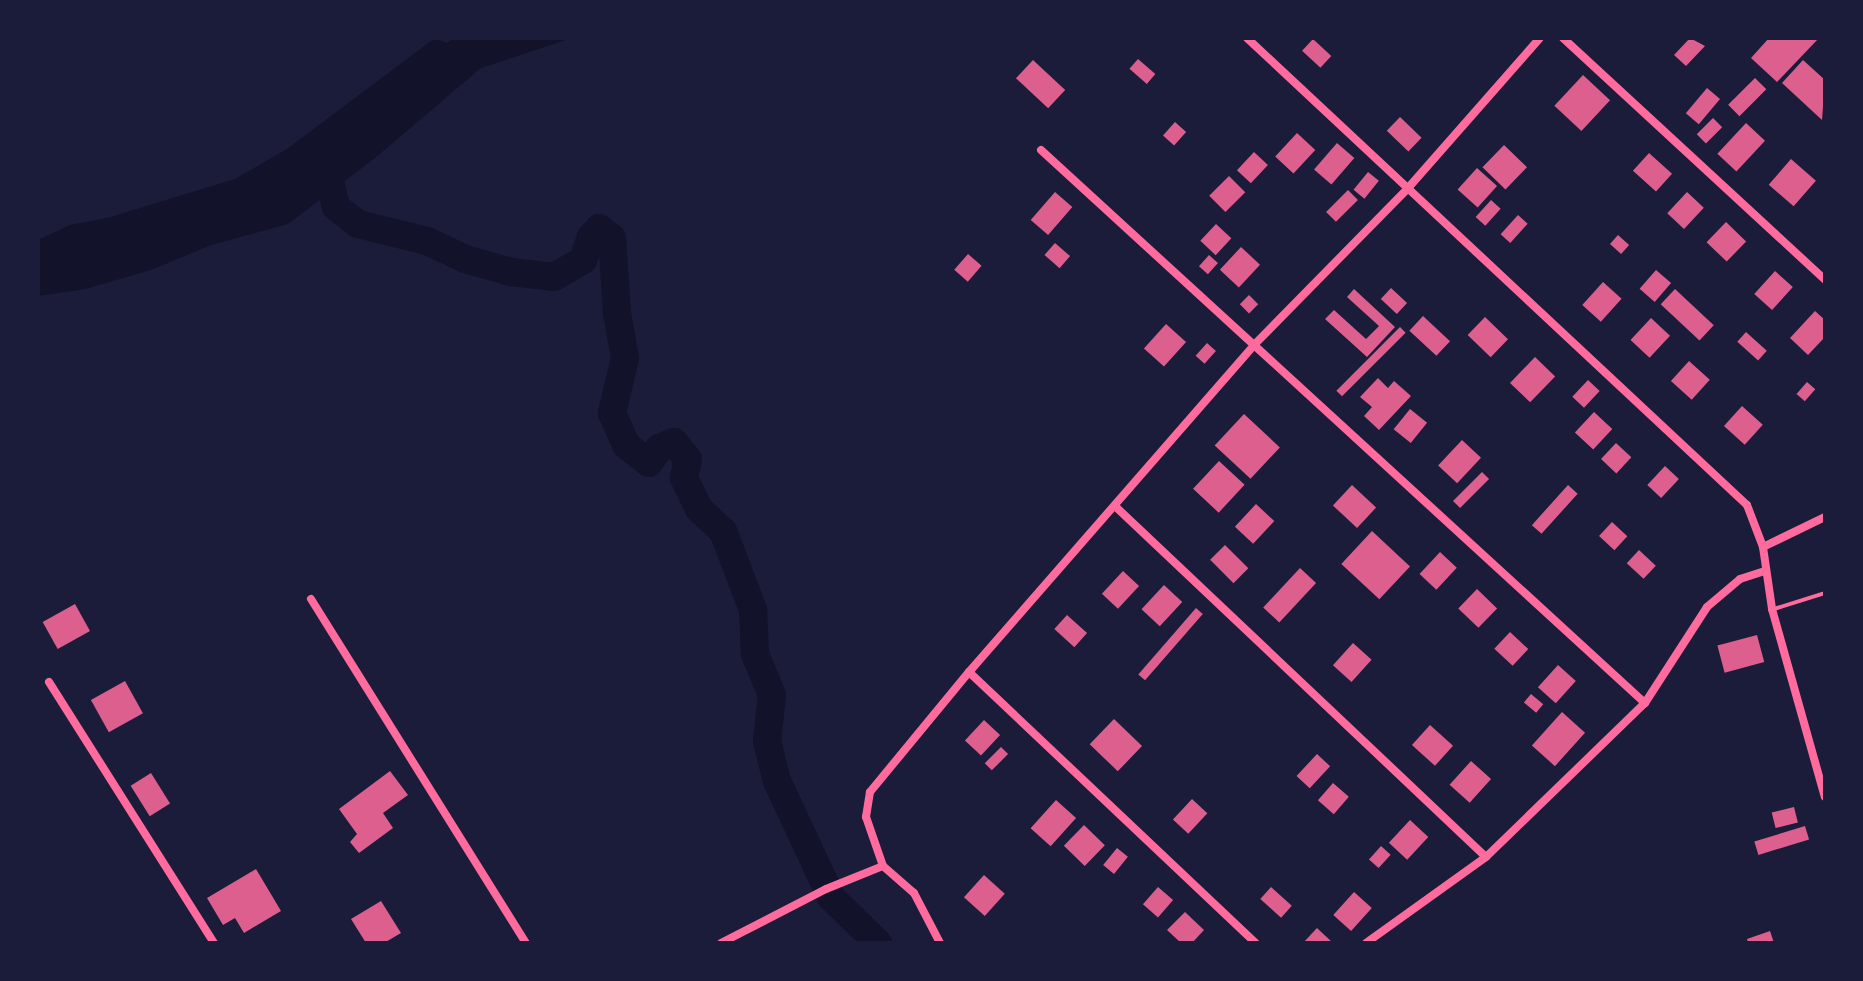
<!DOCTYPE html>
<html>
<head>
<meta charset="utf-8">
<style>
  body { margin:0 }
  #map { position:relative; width:1863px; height:981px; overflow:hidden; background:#1b1b3a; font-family:"Source Sans 3",sans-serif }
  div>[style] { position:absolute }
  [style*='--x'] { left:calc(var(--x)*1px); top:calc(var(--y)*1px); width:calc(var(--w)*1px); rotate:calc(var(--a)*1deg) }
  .water>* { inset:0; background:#12122b }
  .river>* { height:28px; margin:-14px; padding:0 14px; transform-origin:14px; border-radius:14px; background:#12122b }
  .building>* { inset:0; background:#dd5f8e; transform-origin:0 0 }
  .service>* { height:4px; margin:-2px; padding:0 2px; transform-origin:2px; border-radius:2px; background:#ff6b9d }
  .minor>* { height:8px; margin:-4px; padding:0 4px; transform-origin:4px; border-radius:4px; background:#ff6b9d }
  span { translate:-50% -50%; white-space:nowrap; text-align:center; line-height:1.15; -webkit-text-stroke:6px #1b1b3a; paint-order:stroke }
  .frame { position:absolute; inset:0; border:40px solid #1b1b3a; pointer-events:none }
</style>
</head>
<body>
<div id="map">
  <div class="water">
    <div style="clip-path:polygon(435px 38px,447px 43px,454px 38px,572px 38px,481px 68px,375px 158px,288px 224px,211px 245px,151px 270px,85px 289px,38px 296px,38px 240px,70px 225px,107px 218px,235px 179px,287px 149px)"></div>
  </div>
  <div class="river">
    <div style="--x:323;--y:150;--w:58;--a:77.2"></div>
    <div style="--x:336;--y:207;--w:28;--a:38"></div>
    <div style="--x:358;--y:224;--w:71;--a:13.8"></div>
    <div style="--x:427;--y:241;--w:42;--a:25.3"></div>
    <div style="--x:465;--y:259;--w:48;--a:15.8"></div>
    <div style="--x:511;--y:272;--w:43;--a:6.6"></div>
    <div style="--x:554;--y:277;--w:34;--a:-30"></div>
    <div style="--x:583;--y:260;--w:24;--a:-71"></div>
    <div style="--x:591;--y:237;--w:12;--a:-48"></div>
    <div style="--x:599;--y:228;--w:16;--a:38"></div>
    <div style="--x:612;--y:238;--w:75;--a:86.2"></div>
    <div style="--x:617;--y:313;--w:46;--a:79.9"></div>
    <div style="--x:625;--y:358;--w:57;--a:103.3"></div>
    <div style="--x:612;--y:413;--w:35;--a:66"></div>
    <div style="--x:626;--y:445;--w:29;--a:38"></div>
    <div style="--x:649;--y:463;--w:18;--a:-56"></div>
    <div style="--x:659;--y:448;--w:16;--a:-22"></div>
    <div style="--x:674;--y:442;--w:22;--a:51"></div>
    <div style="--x:688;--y:459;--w:19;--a:102"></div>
    <div style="--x:684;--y:478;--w:34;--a:64"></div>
    <div style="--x:699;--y:509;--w:33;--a:43"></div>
    <div style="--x:723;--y:531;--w:85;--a:69.2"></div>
    <div style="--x:753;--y:610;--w:44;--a:87.4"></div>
    <div style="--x:755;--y:654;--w:44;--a:67.5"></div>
    <div style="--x:772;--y:695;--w:46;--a:96.2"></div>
    <div style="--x:767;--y:741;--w:41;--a:76"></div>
    <div style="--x:777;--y:781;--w:128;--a:65"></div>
    <div style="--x:831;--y:897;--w:66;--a:44.4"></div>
  </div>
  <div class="building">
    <div style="clip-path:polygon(1690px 38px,1705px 46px,1686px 66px,1674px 55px)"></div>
    <div style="clip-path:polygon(1769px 38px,1819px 38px,1777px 82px,1751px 58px)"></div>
    <div style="left:1313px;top:39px;width:25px;height:16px;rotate:43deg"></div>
    <div style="left:1138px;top:59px;width:23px;height:13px;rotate:41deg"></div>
    <div style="left:1033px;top:60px;width:44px;height:25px;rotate:43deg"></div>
    <div style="clip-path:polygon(1803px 60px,1825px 80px,1822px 120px,1782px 83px)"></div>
    <div style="left:1583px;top:75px;width:37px;height:42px;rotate:43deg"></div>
    <div style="left:1755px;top:78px;width:16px;height:38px;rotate:45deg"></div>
    <div style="left:1707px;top:88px;width:17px;height:33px;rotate:40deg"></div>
    <div style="left:1400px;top:117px;width:30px;height:19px;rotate:44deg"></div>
    <div style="left:1713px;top:118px;width:13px;height:23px;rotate:45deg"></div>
    <div style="left:1175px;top:122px;width:15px;height:18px;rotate:42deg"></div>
    <div style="left:1746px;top:123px;width:26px;height:42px;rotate:43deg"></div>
    <div style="left:1297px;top:133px;width:25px;height:32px;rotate:43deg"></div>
    <div style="left:1337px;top:143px;width:23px;height:35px;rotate:41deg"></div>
    <div style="left:1504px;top:145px;width:32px;height:31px;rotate:44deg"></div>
    <div style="left:1254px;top:152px;width:19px;height:25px;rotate:43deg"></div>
    <div style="left:1649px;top:153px;width:31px;height:24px;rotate:42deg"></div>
    <div style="left:1791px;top:159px;width:33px;height:34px;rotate:41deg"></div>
    <div style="left:1477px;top:168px;width:27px;height:29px;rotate:42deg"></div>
    <div style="left:1368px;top:172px;width:14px;height:23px;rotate:39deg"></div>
    <div style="left:1229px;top:176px;width:23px;height:28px;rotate:45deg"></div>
    <div style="left:1348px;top:190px;width:14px;height:31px;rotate:45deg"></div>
    <div style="left:1055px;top:192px;width:23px;height:37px;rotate:41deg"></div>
    <div style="left:1687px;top:192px;width:23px;height:29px;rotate:43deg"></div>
    <div style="left:1491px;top:200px;width:13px;height:23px;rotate:42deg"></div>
    <div style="left:1518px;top:215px;width:13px;height:26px;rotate:42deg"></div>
    <div style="left:1726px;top:222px;width:28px;height:28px;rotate:44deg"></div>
    <div style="left:1216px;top:224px;width:21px;height:23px;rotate:43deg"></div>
    <div style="left:1618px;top:235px;width:15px;height:12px;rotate:42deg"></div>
    <div style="left:1055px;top:243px;width:20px;height:16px;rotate:41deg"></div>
    <div style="left:1241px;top:247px;width:26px;height:31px;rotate:43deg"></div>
    <div style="left:968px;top:254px;width:18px;height:21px;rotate:41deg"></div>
    <div style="left:1209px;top:255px;width:12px;height:15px;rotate:42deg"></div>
    <div style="left:1656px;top:270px;width:20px;height:25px;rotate:41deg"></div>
    <div style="left:1775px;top:271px;width:24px;height:31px;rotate:42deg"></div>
    <div style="left:1603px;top:282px;width:25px;height:31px;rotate:42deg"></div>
    <div style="left:1391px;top:288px;width:22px;height:15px;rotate:43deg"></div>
    <div style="clip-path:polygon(1354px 289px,1395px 327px,1367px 357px,1325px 319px,1334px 310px,1366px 339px,1379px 326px,1347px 297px)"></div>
    <div style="left:1675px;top:289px;width:53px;height:21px;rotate:43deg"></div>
    <div style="left:1249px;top:295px;width:13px;height:13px;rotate:45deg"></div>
    <div style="clip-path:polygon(1815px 311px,1825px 320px,1825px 337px,1808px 355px,1790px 338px)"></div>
    <div style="left:1423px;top:316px;width:37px;height:20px;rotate:43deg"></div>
    <div style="left:1485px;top:317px;width:32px;height:25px;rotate:44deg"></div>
    <div style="left:1651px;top:318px;width:26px;height:30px;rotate:43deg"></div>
    <div style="left:1166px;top:324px;width:27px;height:33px;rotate:42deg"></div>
    <div style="left:1400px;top:327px;width:8px;height:90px;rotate:45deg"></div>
    <div style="left:1746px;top:332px;width:28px;height:13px;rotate:42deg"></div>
    <div style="left:1207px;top:343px;width:12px;height:17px;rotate:42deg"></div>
    <div style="left:1535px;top:357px;width:28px;height:36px;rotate:44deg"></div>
    <div style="left:1689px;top:361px;width:28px;height:27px;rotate:42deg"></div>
    <div style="clip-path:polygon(1378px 378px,1388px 388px,1394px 381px,1411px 396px,1379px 430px,1364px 416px,1372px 407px,1360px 397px)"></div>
    <div style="left:1588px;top:380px;width:16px;height:23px;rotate:43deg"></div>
    <div style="left:1807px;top:382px;width:11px;height:16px;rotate:41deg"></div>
    <div style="left:1742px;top:406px;width:28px;height:27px;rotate:42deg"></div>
    <div style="left:1410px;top:409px;width:22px;height:26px;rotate:39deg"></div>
    <div style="left:1594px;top:412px;width:25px;height:28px;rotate:43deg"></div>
    <div style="left:1244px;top:414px;width:49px;height:43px;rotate:43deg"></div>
    <div style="left:1462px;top:440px;width:26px;height:35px;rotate:43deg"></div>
    <div style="left:1616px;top:443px;width:21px;height:22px;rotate:43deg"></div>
    <div style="left:1219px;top:461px;width:35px;height:38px;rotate:43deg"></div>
    <div style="left:1665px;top:466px;width:19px;height:26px;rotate:43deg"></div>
    <div style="left:1482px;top:472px;width:10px;height:41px;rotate:45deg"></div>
    <div style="left:1352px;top:485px;width:33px;height:28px;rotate:43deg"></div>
    <div style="left:1568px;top:485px;width:13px;height:54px;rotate:42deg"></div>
    <div style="left:1256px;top:504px;width:25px;height:31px;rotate:43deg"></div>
    <div style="left:1612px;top:522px;width:21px;height:19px;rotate:43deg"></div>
    <div style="left:1372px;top:531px;width:52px;height:45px;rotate:43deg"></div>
    <div style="left:1225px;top:545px;width:33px;height:21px;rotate:45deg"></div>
    <div style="left:1639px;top:550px;width:23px;height:18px;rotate:43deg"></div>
    <div style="left:1440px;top:552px;width:23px;height:30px;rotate:43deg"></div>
    <div style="left:1300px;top:568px;width:22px;height:54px;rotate:43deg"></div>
    <div style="left:1123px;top:571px;width:22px;height:31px;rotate:43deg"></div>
    <div style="left:1164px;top:585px;width:25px;height:33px;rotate:43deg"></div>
    <div style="left:1477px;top:589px;width:28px;height:27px;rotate:44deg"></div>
    <div style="left:75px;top:604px;width:31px;height:37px;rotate:61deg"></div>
    <div style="left:1196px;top:608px;width:9px;height:88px;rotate:41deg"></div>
    <div style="left:1067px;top:615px;width:27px;height:19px;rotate:42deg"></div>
    <div style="left:1510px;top:632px;width:25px;height:23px;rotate:43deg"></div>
    <div style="left:1757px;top:635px;width:28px;height:41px;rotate:75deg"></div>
    <div style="left:1353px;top:643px;width:25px;height:30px;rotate:42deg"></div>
    <div style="left:1558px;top:665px;width:24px;height:30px;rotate:42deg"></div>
    <div style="left:125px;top:681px;width:37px;height:39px;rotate:61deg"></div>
    <div style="left:1531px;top:694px;width:16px;height:11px;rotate:40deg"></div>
    <div style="left:1562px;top:712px;width:31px;height:45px;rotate:42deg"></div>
    <div style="left:1114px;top:719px;width:39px;height:35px;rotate:44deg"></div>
    <div style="left:984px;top:720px;width:22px;height:28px;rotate:43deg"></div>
    <div style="left:1430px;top:725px;width:31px;height:27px;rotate:42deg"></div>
    <div style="left:1001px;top:747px;width:10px;height:23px;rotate:45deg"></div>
    <div style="left:1317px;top:754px;width:18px;height:30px;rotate:43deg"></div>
    <div style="left:1471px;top:761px;width:27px;height:32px;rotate:42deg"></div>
    <div style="clip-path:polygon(390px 771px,408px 795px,383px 813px,393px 828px,359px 853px,350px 842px,357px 834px,339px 809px)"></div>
    <div style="left:151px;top:773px;width:36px;height:24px;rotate:58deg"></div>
    <div style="left:1333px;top:783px;width:21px;height:23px;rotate:41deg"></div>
    <div style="left:1192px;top:799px;width:21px;height:28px;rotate:43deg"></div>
    <div style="left:1056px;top:800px;width:27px;height:38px;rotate:42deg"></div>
    <div style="left:1794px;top:807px;width:16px;height:23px;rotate:76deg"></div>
    <div style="left:1410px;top:820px;width:25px;height:31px;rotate:43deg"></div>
    <div style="left:1084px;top:825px;width:29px;height:29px;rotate:44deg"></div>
    <div style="left:1805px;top:826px;width:14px;height:53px;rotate:73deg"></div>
    <div style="left:1381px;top:846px;width:13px;height:18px;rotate:42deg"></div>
    <div style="left:1117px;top:848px;width:14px;height:22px;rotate:39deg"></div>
    <div style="clip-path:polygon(256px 869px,281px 911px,244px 933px,235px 918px,223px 925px,207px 898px)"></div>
    <div style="left:984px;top:875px;width:28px;height:30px;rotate:42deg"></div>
    <div style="left:1158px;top:887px;width:20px;height:23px;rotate:41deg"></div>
    <div style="left:1271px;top:887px;width:28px;height:16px;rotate:42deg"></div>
    <div style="left:1354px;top:892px;width:24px;height:31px;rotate:42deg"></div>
    <div style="clip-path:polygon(381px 901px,401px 933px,384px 943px,366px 943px,351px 919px)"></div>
    <div style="clip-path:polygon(1185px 912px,1204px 930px,1192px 943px,1181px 943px,1167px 930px)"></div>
    <div style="clip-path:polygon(1317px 928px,1333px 943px,1303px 943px)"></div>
    <div style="clip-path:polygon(1770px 931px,1774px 943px,1748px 943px,1747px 939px)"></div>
  </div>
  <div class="service">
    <div style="--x:1774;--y:609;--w:53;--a:-17.4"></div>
  </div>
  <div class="minor">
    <div style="--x:1247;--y:38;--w:684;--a:43.05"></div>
    <div style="--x:1747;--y:505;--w:45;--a:69.1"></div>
    <div style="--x:1763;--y:547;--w:63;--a:81.7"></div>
    <div style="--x:1772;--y:609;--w:195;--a:74.3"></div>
    <div style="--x:1563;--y:38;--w:357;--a:42.7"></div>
    <div style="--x:1041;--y:150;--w:819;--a:42.48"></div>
    <div style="--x:1116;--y:507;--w:509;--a:43.41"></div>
    <div style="--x:1763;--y:547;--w:69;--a:-25.8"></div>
    <div style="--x:311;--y:599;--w:406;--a:58"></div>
    <div style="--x:969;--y:672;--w:395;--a:43.4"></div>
    <div style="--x:49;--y:682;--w:309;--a:57.7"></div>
    <div style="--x:883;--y:866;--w:52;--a:-109.1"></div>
    <div style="--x:866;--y:817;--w:25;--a:-81"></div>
    <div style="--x:870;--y:792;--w:156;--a:-50.5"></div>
    <div style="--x:969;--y:672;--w:434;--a:-48.9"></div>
    <div style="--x:1254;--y:345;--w:221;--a:-45.5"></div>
    <div style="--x:1409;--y:187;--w:198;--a:-48.7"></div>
    <div style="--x:883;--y:866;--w:41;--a:41.1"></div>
    <div style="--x:914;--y:893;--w:56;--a:62.5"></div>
    <div style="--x:721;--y:943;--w:118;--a:-27.2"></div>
    <div style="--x:826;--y:889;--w:61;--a:-22"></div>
    <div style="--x:1366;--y:943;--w:148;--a:-35.6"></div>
    <div style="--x:1486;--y:857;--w:221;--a:-44.1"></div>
    <div style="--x:1645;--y:703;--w:114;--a:-57.1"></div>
    <div style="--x:1707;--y:607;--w:43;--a:-40.3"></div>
    <div style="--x:1740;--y:579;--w:26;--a:-18"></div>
  </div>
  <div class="frame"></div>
</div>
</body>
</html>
